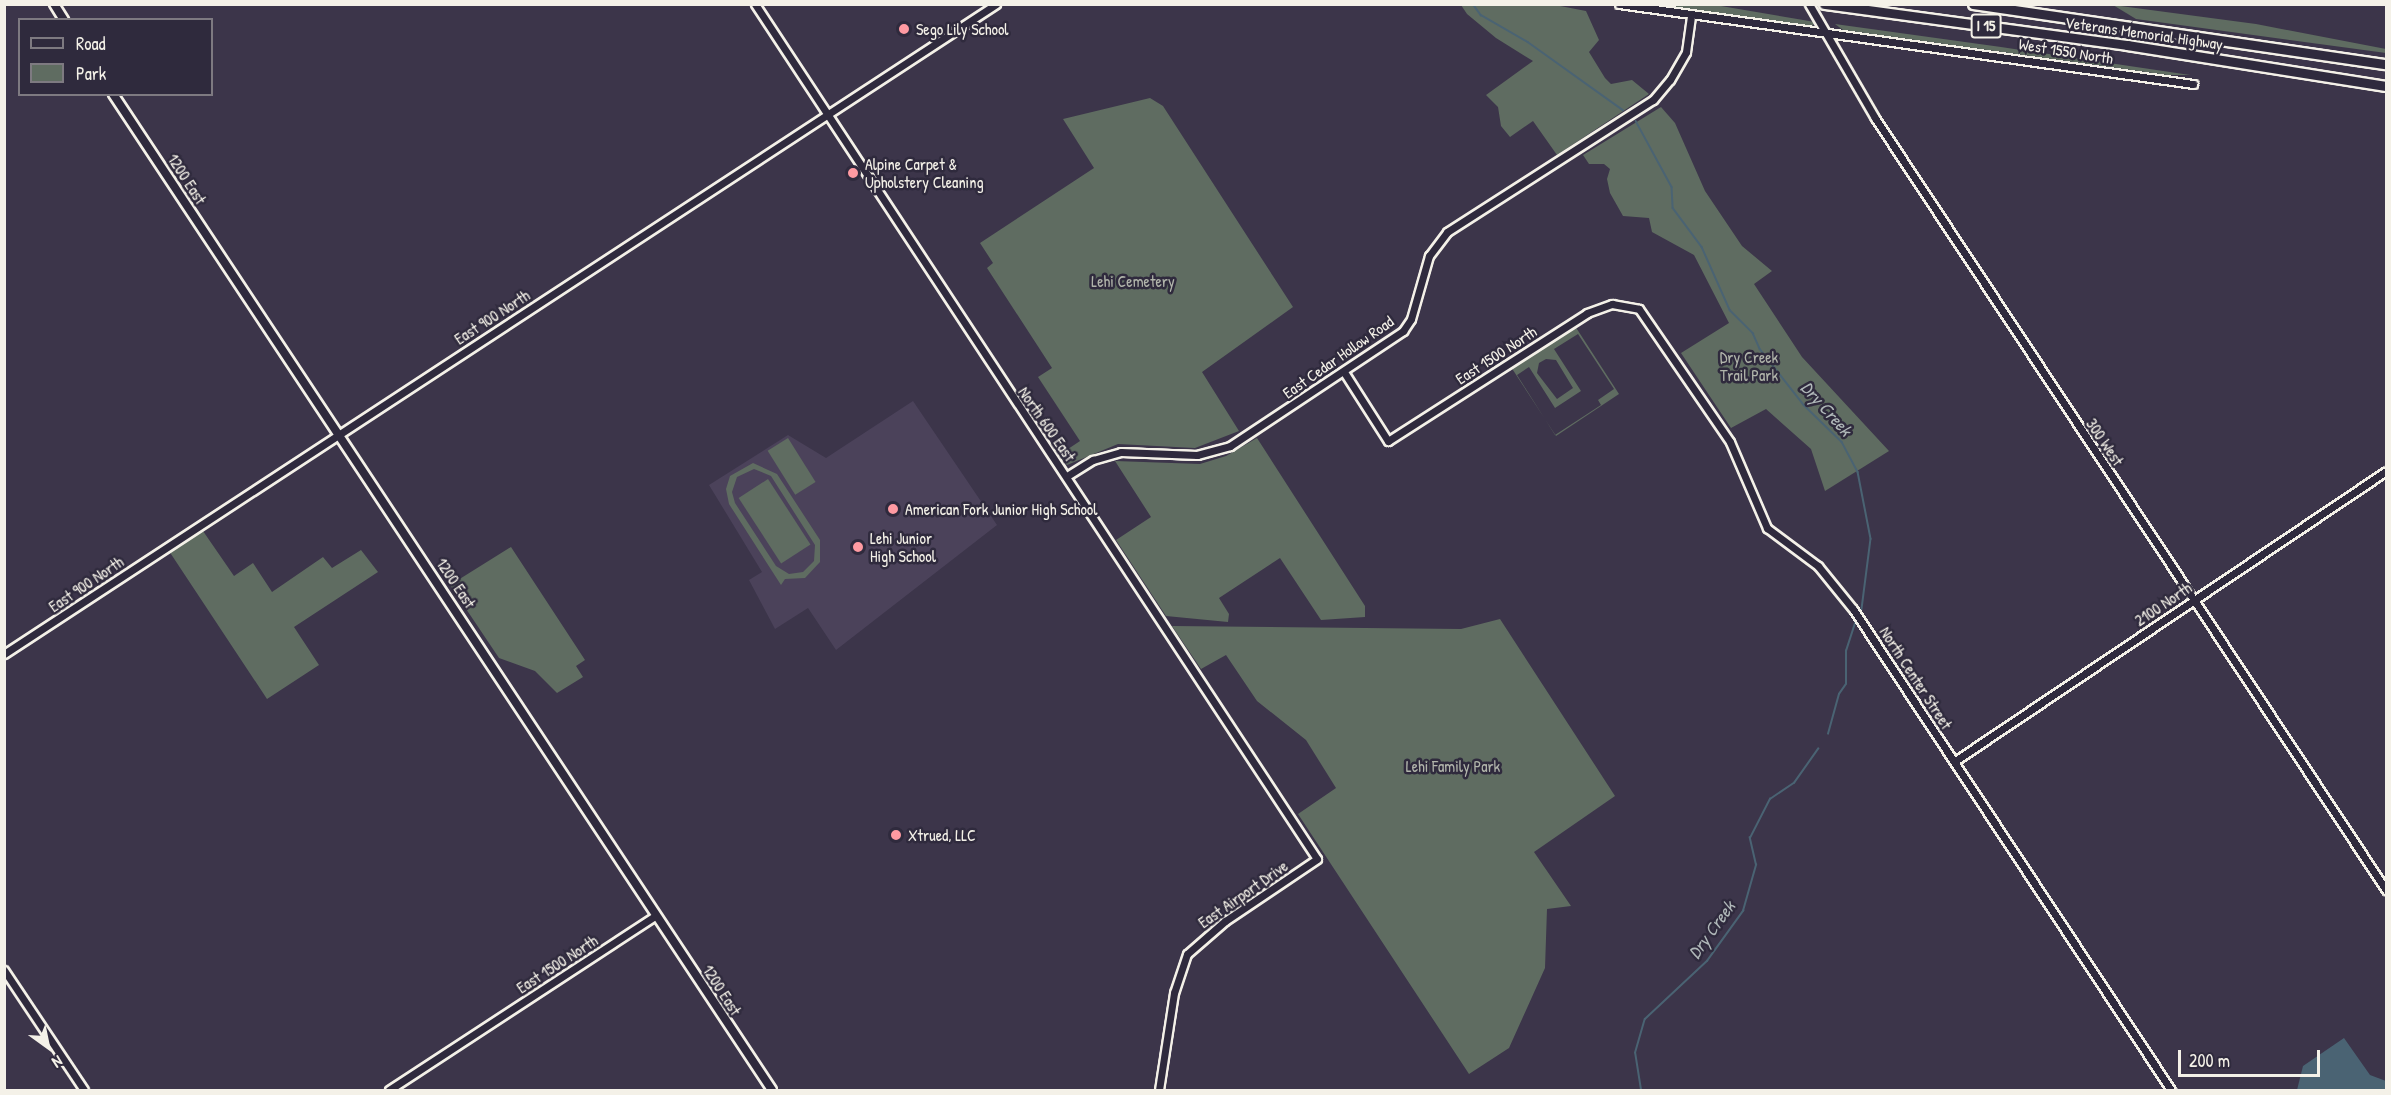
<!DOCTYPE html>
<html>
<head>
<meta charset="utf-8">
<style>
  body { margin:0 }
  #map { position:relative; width:2391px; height:1095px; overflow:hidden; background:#3c354a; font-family:"Patrick Hand",sans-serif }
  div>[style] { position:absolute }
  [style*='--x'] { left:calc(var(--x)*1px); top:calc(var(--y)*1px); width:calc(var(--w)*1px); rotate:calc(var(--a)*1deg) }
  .built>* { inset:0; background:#4b425a }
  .green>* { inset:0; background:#5f6c61; transform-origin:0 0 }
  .water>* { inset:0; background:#4a6373 }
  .stream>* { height:1.5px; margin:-0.75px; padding:0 0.75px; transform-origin:0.75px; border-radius:0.75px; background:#4a6373 }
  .roads { filter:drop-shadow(2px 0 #f4f1e8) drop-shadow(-2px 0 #f4f1e8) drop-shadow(0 2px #f4f1e8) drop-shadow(0 -2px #f4f1e8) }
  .minor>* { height:7px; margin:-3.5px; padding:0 3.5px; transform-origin:3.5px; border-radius:3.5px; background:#2f2a3d }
  .major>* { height:8px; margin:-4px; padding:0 4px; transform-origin:4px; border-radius:4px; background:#2f2a3d }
  .highway>* { height:9px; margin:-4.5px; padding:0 4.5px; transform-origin:4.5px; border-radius:4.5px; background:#2f2a3d }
  .dots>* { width:16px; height:16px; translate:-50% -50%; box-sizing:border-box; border:3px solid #2f2a3d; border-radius:50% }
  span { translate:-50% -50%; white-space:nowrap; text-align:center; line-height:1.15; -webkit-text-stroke:5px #2f2a3d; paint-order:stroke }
  .shield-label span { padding:2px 4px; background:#2f2a3d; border:2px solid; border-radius:4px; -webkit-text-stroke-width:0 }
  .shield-label { font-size:15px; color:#f4f1e8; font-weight:700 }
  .poi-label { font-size:16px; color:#f4f1e8 }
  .left { translate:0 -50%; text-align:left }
  .street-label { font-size:16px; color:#f4f1e8 }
  .park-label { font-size:16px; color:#b1b5ab }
  .water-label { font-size:18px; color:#b0b8b9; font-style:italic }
  .frame { position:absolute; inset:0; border:6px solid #f4f1e8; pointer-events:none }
  .legend { position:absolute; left:18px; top:18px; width:195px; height:78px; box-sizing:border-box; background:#2f2a3d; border:2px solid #7e7a81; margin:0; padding:8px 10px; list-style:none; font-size:18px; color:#f4f1e8 }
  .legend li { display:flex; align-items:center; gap:12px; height:30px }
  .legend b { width:30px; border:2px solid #7e7a81 }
  .north { position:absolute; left:18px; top:1017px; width:60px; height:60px; -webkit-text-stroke:4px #2f2a3d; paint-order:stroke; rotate:147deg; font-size:16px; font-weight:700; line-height:24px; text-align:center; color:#f4f1e8 }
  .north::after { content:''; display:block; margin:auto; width:21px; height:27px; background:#f4f1e8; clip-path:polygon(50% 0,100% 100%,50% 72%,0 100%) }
  .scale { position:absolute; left:2178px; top:1050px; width:142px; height:27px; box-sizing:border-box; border:3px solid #f4f1e8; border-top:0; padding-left:8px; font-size:18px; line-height:21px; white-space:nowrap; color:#f4f1e8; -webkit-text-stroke:4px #2f2a3d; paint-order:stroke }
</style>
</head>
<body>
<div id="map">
  <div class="built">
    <div style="clip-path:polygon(913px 401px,997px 525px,836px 650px,808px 608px,775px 629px,749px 580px,762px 572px,709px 485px,788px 435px,826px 458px)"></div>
  </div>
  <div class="green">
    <div style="clip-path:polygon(1461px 5px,1555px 5px,1586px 11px,1599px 40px,1589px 52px,1605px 78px,1611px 84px,1632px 80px,1649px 94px,1557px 155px,1533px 121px,1510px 137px,1501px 126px,1498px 107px,1486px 95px,1533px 61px,1496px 38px,1467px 14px)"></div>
    <div style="clip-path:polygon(1648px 5px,1715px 5px,1815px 22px,1812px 27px)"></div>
    <div style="clip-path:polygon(2113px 5px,2256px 24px,2386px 49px,2386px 53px,2136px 19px)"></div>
    <div style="clip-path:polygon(1835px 24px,2001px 47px,2190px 75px,2167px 75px,1843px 30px)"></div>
    <div style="clip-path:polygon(1150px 98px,1163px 106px,1293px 307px,1202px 372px,1239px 431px,1195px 448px,1118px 444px,1067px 465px,1059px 455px,1080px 441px,1038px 377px,1052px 368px,987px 268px,993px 263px,980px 243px,1094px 168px,1063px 119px)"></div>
    <div style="clip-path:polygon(1661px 107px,1675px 123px,1705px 191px,1742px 246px,1772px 271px,1754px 284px,1802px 357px,1889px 451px,1825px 491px,1811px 449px,1766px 409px,1731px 428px,1681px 353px,1729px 323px,1694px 255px,1652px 232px,1649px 218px,1623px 216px,1610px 193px,1607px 179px,1610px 169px,1604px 164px,1589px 164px,1583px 155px)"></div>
    <div style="clip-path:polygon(evenodd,1575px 326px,1619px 394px,1556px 436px,1511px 367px,1575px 326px,1578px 334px,1614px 389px,1598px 400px,1601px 405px,1555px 435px,1517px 375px,1529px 367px,1555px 408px,1581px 391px,1554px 349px,1578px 334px,1575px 326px,1546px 359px,1556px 360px,1573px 388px,1557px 399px,1537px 373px,1539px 363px,1546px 359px)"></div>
    <div style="left:788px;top:438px;width:52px;height:24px;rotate:58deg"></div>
    <div style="clip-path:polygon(1257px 438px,1365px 606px,1365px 617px,1321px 620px,1280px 558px,1219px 598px,1229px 614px,1228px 622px,1166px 616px,1116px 540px,1151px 517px,1115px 461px,1200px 464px,1226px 456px)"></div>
    <div style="clip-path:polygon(evenodd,753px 463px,777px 474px,820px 540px,820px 562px,805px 578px,785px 579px,781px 585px,729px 504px,726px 489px,730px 476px,753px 463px,754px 469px,771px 476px,815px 545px,814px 561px,803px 572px,789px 574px,776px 566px,735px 503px,732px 492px,737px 477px,754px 469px)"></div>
    <div style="left:768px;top:479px;width:78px;height:35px;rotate:57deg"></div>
    <div style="clip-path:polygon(203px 531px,234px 576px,253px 563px,272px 592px,323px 557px,332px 568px,361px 550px,378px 572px,294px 627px,319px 665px,267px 699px,169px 551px)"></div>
    <div style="clip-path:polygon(511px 547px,585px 660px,576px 666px,583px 677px,557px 693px,535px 671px,499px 658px,450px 585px)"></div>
    <div style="clip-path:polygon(1500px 619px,1615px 796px,1534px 852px,1571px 906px,1547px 909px,1545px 968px,1509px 1048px,1469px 1074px,1298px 814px,1336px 788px,1306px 740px,1257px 701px,1226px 655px,1201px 669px,1172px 626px,1461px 629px)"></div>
  </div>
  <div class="water">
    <div style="clip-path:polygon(2344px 1038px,2370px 1075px,2386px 1081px,2386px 1090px,2297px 1090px,2303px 1066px)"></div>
  </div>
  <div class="stream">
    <div style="--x:1473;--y:4;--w:14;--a:54"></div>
    <div style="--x:1481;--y:15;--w:54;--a:29.9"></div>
    <div style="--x:1528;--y:42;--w:117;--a:35.6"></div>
    <div style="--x:1636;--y:121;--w:75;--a:61.4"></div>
    <div style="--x:1672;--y:187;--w:21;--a:87"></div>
    <div style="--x:1673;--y:208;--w:49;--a:53.4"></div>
    <div style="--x:1702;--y:247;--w:69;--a:66"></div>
    <div style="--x:1730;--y:310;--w:33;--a:45"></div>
    <div style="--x:1753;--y:333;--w:17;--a:66"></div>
    <div style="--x:1760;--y:349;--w:71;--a:51.8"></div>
    <div style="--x:1804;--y:405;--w:53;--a:44.2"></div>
    <div style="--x:1842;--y:442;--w:34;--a:62"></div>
    <div style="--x:1858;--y:472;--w:68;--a:79"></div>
    <div style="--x:1871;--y:539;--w:71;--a:97.3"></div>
    <div style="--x:1828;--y:734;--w:41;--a:-74.6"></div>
    <div style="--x:1839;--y:694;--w:12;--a:-55"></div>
    <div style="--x:1846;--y:684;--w:33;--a:-90"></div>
    <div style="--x:1846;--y:651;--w:33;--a:-72"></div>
    <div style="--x:1641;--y:1090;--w:37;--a:-99"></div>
    <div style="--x:1635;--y:1053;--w:35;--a:-74"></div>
    <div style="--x:1645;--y:1019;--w:85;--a:-43.1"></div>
    <div style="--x:1707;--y:961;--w:62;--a:-54.2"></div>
    <div style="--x:1743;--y:911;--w:48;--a:-74.2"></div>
    <div style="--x:1756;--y:865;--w:28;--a:-103"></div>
    <div style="--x:1750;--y:838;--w:44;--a:-62.9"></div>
    <div style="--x:1770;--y:799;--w:29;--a:-34"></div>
    <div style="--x:1794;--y:783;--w:42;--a:-54.8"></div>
  </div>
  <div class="roads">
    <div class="minor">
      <div style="--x:755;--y:4;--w:1023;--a:56.68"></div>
      <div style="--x:1317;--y:859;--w:111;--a:146"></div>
      <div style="--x:1225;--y:921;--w:50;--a:139"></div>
      <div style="--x:1187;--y:954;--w:41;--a:108.4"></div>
      <div style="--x:1174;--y:993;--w:98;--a:98.8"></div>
      <div style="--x:1619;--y:4;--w:580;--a:7.93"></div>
      <div style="--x:1809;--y:4;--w:132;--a:59.9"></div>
      <div style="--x:1875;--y:118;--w:926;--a:56.5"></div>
      <div style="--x:1344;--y:372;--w:82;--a:57.5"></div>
      <div style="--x:1388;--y:441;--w:237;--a:-32.7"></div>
      <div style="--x:1587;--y:313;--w:27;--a:-20"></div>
      <div style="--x:1612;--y:304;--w:27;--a:10"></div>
      <div style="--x:1639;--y:309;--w:161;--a:55.6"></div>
      <div style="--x:1730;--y:442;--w:94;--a:66.7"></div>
      <div style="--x:1767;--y:528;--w:64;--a:36.7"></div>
      <div style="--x:1818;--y:566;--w:55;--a:50.9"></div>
      <div style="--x:1853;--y:609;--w:577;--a:56.53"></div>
      <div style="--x:1067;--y:476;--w:31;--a:-32"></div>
      <div style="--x:1093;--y:460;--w:29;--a:-16"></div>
      <div style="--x:1121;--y:452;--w:76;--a:2.3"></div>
      <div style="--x:1197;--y:455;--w:34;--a:-15"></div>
      <div style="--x:1230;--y:446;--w:208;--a:-33.6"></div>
      <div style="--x:1403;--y:331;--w:14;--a:-56"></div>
      <div style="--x:1411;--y:319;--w:66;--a:-74.1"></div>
      <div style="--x:1429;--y:256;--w:30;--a:-53"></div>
      <div style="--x:1447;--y:232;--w:245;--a:-32.7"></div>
      <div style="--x:1653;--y:100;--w:26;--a:-50"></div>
      <div style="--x:1670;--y:80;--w:32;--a:-60"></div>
      <div style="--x:1686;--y:52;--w:37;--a:-82"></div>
      <div style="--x:4;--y:654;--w:1186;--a:-33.23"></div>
      <div style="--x:1955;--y:761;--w:519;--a:-33.93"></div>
      <div style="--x:4;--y:970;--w:144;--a:56.3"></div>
      <div style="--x:389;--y:1090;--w:318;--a:-33.2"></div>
    </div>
    <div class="major">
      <div style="--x:54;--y:4;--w:19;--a:58"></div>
      <div style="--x:113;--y:94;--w:1194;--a:56.51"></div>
    </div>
    <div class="highway">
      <div style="--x:1824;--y:4;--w:306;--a:7.7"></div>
      <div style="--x:2127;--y:45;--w:262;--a:9"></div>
      <div style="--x:1973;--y:4;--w:417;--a:8.3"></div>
    </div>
  </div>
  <div class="dots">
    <div style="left:904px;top:29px;background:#ff9aa2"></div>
    <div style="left:853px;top:173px;background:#ff9aa2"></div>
    <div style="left:893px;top:509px;background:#ff9aa2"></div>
    <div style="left:858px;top:547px;background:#ff9aa2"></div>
    <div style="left:896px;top:835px;background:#ff9aa2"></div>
  </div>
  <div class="shield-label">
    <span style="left:1986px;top:26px">I 15</span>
  </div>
  <div class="poi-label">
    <span class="left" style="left:916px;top:29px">Sego Lily School</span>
    <span class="left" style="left:865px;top:173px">Alpine Carpet &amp;<br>Upholstery Cleaning</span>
    <span class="left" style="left:905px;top:509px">American Fork Junior High School</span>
    <span class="left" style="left:870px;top:547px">Lehi Junior<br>High School</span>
    <span class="left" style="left:908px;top:835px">Xtrued, LLC</span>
  </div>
  <div class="street-label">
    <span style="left:2144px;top:33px;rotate:8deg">Veterans Memorial Highway</span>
    <span style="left:2066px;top:51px;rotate:9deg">West 1550 North</span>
    <span style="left:187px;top:179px;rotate:57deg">1200 East</span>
    <span style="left:492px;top:317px;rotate:-33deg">East 900 North</span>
    <span style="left:1496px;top:355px;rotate:-33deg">East 1500 North</span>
    <span style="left:1338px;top:357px;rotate:-35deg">East Cedar Hollow Road</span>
    <span style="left:1047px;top:424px;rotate:55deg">North 600 East</span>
    <span style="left:2105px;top:442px;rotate:56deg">300 West</span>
    <span style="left:456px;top:583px;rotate:56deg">1200 East</span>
    <span style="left:86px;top:584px;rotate:-34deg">East 900 North</span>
    <span style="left:2163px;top:604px;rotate:-34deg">2100 North</span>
    <span style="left:1916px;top:678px;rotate:57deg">North Center Street</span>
    <span style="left:1243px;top:894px;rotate:-35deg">East Airport Drive</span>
    <span style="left:557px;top:964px;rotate:-33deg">East 1500 North</span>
    <span style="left:722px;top:990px;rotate:57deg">1200 East</span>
  </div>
  <div class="park-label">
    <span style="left:1133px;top:281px">Lehi Cemetery</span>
    <span style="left:1749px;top:366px">Dry Creek<br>Trail Park</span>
    <span style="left:1453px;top:766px">Lehi Family Park</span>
  </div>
  <div class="water-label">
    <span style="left:1826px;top:409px;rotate:48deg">Dry Creek</span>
    <span style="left:1712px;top:930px;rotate:-54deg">Dry Creek</span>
  </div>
  <div class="frame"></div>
  <ul class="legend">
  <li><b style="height:8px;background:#2f2a3d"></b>Road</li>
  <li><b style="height:16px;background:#5f6c61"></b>Park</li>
  </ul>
  <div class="north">N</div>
  <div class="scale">200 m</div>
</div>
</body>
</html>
